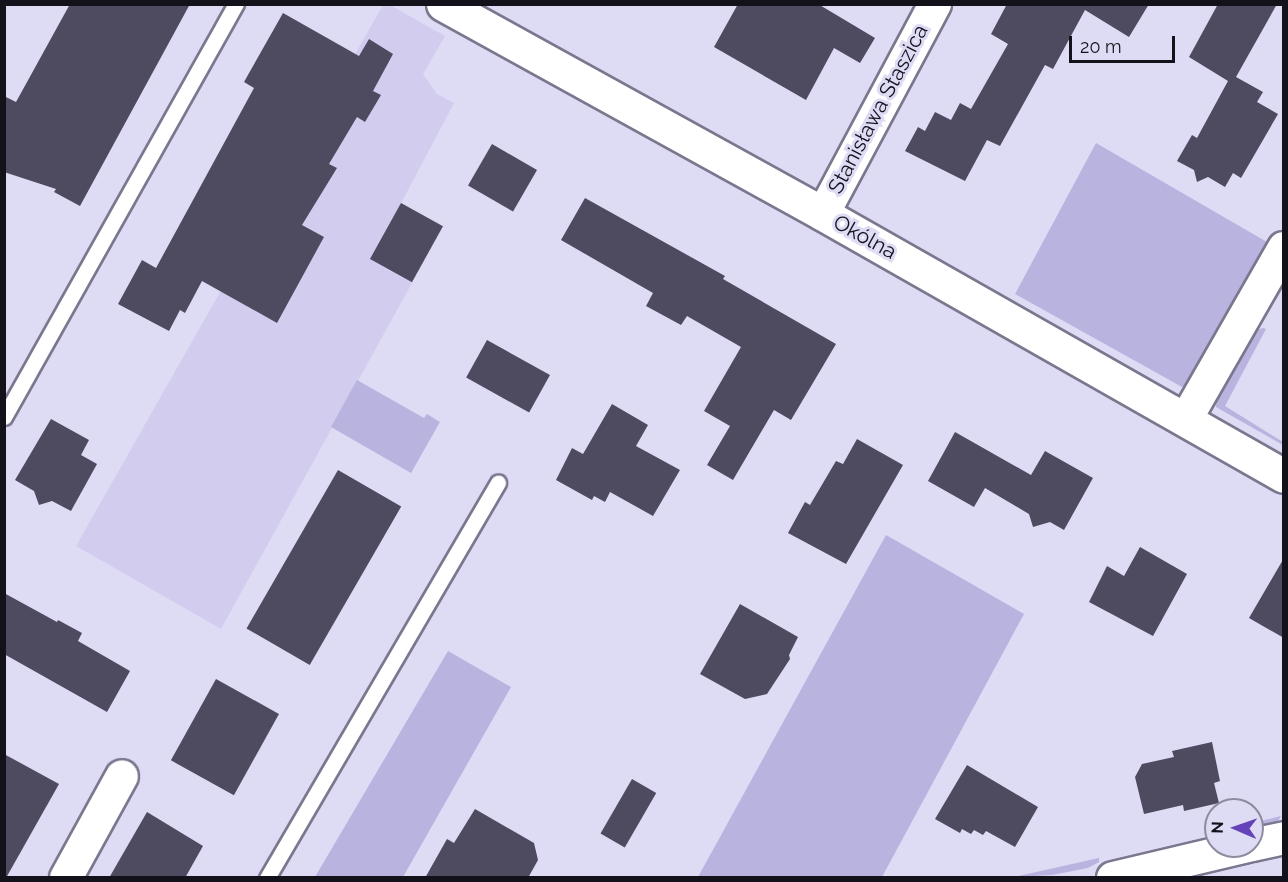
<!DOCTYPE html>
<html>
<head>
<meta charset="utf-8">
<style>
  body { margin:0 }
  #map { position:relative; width:1288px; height:882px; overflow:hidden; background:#dedbf5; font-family:Raleway,sans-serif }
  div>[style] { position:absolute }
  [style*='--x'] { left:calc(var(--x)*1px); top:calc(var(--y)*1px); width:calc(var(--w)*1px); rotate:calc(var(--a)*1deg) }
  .built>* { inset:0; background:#d2cdee }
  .green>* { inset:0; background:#b9b3df }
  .building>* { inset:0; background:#4e4a60; transform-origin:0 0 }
  .roads { filter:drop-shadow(2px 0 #7a778e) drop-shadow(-2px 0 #7a778e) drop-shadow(0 2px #7a778e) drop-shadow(0 -2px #7a778e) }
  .lane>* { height:15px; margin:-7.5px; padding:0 7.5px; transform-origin:7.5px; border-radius:7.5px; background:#fff }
  .street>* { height:32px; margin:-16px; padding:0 16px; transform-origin:16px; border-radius:16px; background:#fff }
  .secondary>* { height:33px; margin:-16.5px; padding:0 16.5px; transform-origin:16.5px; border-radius:16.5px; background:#fff }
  span { translate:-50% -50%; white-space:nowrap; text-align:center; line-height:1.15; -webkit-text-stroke:6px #dedbf5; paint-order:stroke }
  .street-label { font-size:21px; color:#13121b }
  .frame { position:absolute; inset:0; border:6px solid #13121b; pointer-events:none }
  .north { position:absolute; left:1204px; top:798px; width:60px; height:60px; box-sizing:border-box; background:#dedbf5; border:2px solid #8d8b9e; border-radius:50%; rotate:272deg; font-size:16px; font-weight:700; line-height:24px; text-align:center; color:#13121b }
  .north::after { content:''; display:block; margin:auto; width:21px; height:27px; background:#6442ba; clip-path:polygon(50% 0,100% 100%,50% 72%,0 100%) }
  .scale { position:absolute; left:1069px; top:36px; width:106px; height:27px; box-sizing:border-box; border:3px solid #13121b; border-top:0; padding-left:8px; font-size:18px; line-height:21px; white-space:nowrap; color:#13121b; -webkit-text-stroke:4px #dedbf5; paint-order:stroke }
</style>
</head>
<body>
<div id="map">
  <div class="built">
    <div style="clip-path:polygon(383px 5px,390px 5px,445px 36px,423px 74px,437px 94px,454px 103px,371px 260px,412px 283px,221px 629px,76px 546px)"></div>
  </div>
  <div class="green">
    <div style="clip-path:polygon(1096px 143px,1267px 242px,1269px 239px,1272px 242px,1192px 381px,1182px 387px,1015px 294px)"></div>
    <div style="clip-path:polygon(1263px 328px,1266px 329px,1225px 406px,1283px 442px,1283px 445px,1216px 407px,1217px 395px,1252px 332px)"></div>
    <div style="clip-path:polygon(357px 380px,424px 418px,427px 414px,440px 422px,411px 473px,331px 427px)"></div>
    <div style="clip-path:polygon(886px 535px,1024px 614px,882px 877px,698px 877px)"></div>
    <div style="clip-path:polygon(448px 651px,511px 687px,403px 877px,315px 877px)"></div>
    <div style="clip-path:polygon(1281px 816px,1277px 823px,1284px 824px,1252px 826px,1252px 823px)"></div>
    <div style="clip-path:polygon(1099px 858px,1099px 862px,1088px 868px,1052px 875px,1014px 877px)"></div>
  </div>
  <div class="building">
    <div style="clip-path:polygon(70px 4px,190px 4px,80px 206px,54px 192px,56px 189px,4px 172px,4px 96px,16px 102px)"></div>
    <div style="clip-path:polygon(738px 4px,818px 4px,875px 38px,860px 63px,834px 48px,806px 100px,714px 47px)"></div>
    <div style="clip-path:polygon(1007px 4px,1149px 4px,1129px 37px,1085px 10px,1053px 69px,1045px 65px,1000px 146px,987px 140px,965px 181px,905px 151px,918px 127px,925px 131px,935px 112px,951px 120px,960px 103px,971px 109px,1008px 44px,991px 34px)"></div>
    <div style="clip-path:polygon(1218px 4px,1277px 4px,1236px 77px,1263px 92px,1257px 102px,1278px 114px,1241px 178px,1233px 173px,1225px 187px,1208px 177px,1197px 182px,1194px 170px,1177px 161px,1192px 135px,1197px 138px,1228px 81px,1189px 57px)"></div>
    <div style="clip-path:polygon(283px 13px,359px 56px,369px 39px,393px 54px,373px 91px,381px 95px,365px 122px,357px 117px,329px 164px,337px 168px,302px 225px,324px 237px,277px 323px,202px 281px,185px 313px,180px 310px,169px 331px,118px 304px,142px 260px,156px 268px,254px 88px,244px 82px)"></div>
    <div style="left:492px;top:144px;width:52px;height:48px;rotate:30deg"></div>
    <div style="clip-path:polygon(585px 198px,725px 276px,723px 279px,836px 344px,791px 420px,774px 410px,733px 480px,707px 465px,730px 426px,704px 411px,741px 347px,687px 316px,681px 325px,646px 306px,653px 293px,561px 240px)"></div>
    <div style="left:401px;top:203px;width:48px;height:64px;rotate:29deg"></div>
    <div style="left:487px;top:340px;width:72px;height:43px;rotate:29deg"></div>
    <div style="clip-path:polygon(612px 404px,648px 425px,636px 446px,680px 470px,653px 516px,610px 492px,605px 502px,594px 496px,592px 500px,556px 480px,572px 448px,583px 454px)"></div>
    <div style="clip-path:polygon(51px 419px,89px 440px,81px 455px,97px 464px,71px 511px,52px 501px,39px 505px,34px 491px,15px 480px)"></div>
    <div style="clip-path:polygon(955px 432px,1031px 475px,1045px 451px,1093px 478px,1064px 530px,1050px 522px,1033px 527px,1029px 514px,985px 488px,974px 507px,928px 481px)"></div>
    <div style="clip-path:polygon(857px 439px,903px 465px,846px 564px,788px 533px,805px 502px,810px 505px,836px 461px,843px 464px)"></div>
    <div style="left:338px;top:470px;width:73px;height:183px;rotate:30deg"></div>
    <div style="clip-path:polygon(1140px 547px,1187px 574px,1153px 636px,1089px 602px,1107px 566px,1124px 576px)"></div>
    <div style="clip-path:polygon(1284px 558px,1284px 638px,1249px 618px)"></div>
    <div style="clip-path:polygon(4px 593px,57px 622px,58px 620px,82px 633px,78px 641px,130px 671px,107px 712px,4px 654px)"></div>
    <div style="clip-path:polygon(740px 604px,798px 637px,789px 655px,790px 659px,767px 694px,745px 699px,700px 674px)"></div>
    <div style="left:216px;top:679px;width:72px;height:93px;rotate:29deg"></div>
    <div style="clip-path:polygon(1212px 742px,1220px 781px,1214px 783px,1219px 803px,1184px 811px,1183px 805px,1144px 814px,1135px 777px,1142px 764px,1174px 757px,1172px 751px)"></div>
    <div style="clip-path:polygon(4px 754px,59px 784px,6px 878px,4px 878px)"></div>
    <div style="clip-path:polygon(967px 765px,1038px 807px,1015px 847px,986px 831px,983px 835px,974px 830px,971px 834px,962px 829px,960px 833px,935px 819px)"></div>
    <div style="left:632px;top:779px;width:28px;height:63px;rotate:30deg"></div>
    <div style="clip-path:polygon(475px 809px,534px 843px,538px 860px,528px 878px,425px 878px,447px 839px,454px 843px)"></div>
    <div style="clip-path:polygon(147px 812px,203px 846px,185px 878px,109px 878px)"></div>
  </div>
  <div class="roads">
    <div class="lane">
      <div style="--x:4;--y:417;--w:474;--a:-60.7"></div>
      <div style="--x:267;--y:878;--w:458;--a:-59.7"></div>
    </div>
    <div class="street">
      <div style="--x:823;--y:214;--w:238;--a:-61.9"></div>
      <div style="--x:1186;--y:419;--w:197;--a:-60.2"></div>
      <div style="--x:1252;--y:845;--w:33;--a:-12"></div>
      <div style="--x:66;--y:878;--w:116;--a:-61.2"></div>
      <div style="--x:1113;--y:878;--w:139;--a:-13.3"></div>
    </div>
    <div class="secondary">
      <div style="--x:443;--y:4;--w:434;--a:28.9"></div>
      <div style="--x:823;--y:214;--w:530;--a:29.61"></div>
    </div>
  </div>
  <div class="street-label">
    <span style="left:878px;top:109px;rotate:-62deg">Stanisława Staszica</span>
    <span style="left:865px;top:237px;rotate:29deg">Okólna</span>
  </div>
  <div class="frame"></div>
  <div class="north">N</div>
  <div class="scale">20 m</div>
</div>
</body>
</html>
